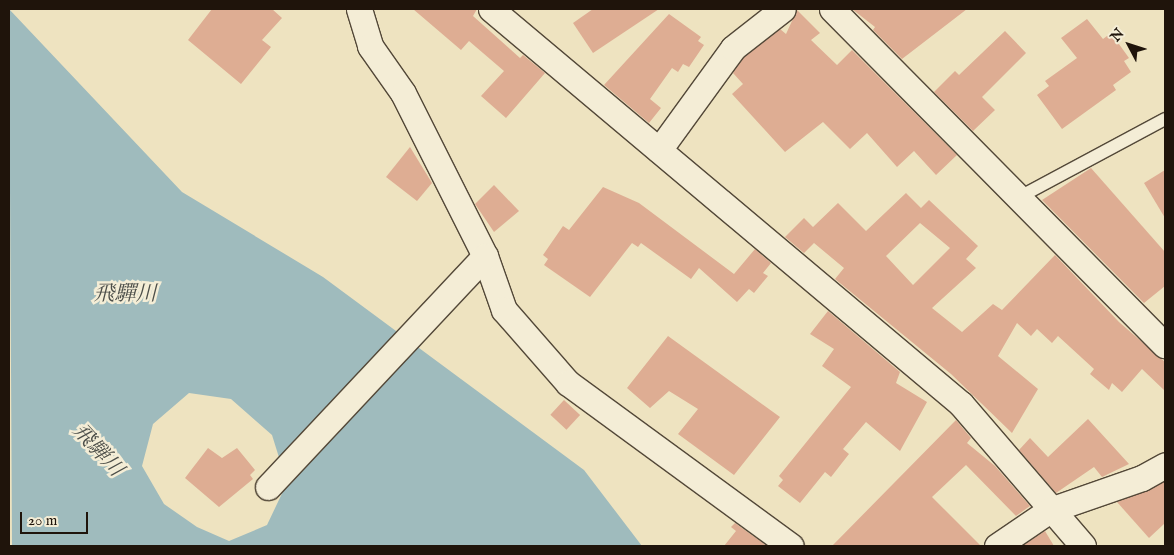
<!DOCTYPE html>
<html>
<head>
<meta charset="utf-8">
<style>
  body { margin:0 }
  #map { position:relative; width:1174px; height:555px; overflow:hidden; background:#eee3c0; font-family:"IM FELL English","Noto Serif JP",serif }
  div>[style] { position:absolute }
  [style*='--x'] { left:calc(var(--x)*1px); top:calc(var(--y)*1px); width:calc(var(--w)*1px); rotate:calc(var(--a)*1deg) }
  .water>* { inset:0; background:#9fbbbd }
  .building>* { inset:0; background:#dead93; transform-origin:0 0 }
  .roads { filter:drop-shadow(1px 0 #534838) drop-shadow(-1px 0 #534838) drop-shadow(0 1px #534838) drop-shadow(0 -1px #534838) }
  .service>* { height:12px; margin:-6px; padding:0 6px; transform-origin:6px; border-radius:6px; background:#f4edd6 }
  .minor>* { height:25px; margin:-12.5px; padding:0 12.5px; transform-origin:12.5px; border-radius:12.5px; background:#f4edd6 }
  span { translate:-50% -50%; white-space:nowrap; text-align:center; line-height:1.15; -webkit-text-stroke:5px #f4edd6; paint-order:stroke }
  .water-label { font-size:21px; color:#4c4e49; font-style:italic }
  .frame { position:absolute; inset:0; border:10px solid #1f140b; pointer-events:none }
  .north { position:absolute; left:1104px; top:20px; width:50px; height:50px; -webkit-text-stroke:4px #f4edd6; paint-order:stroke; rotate:310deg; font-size:14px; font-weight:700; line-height:20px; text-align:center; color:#1f140b }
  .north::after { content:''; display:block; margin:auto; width:18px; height:22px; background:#1f140b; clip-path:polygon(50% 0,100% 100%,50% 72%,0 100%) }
  .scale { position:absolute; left:20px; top:512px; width:68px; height:22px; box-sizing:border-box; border:2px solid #1f140b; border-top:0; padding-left:6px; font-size:15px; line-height:18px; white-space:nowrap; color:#1f140b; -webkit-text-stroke:4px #f4edd6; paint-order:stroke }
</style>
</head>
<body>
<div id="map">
  <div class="water">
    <div style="clip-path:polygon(evenodd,9px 9px,182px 192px,323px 277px,584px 470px,642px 546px,12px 546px,9px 9px,189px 393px,231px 399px,272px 435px,287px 483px,267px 525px,229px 541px,197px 527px,164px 504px,142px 466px,153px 424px,189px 393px)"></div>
  </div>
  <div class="building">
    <div style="clip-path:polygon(212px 9px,272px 9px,282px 18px,262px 40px,271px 47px,241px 84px,188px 40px)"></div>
    <div style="clip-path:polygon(413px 9px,477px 9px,473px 16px,520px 58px,523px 55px,545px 73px,506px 118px,481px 96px,504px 71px,469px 41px,461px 50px)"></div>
    <div style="clip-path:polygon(593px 9px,659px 9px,593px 53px,573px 23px)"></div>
    <div style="clip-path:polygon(852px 9px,967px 9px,902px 59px,873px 30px,875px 27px)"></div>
    <div style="clip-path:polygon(797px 10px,820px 33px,811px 40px,837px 65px,852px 50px,957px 155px,936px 175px,914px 151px,897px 167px,867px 133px,850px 149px,823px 122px,785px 152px,732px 94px,743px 84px,733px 73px,743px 58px,780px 29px,786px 34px)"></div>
    <div style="clip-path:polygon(669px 14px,701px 37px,698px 41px,704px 45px,689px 67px,683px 64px,678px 72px,672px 68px,650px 99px,661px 108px,649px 123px,604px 85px)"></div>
    <div style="clip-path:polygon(1087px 19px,1103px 39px,1111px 33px,1129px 58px,1124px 61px,1131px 72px,1113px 85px,1116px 90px,1062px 129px,1037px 95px,1049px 86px,1045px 81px,1077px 58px,1061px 38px)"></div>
    <div style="clip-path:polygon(1005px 31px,1026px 53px,982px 97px,995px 110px,973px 131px,934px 92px,955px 71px,959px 75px)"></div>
    <div style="clip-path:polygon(410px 147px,432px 183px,417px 201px,386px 177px)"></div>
    <div style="clip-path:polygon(1091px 168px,1165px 252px,1165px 286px,1144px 303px,1042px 200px)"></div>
    <div style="clip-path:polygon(1165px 170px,1165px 218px,1144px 183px)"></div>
    <div style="clip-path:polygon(494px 185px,519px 211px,494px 232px,475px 204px)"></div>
    <div style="clip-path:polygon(603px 187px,639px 203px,734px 274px,755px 249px,771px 263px,763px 273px,768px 276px,754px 293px,749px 289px,737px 302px,699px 268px,691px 279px,641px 243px,638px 247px,632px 243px,590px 297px,544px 265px,548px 259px,543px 255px,563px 226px,569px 230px)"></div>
    <div style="clip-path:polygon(evenodd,906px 193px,921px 208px,929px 200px,978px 246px,966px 259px,976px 268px,932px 308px,962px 332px,993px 304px,1002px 310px,1055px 255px,1119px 322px,1165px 362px,1165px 391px,1142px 369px,1122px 392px,1112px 383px,1109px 390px,1090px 374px,1094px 369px,1058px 336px,1052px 343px,1037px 329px,1031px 336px,1017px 323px,998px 356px,1038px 389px,1012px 433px,951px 374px,835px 279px,844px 268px,814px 243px,804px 253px,785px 237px,804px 218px,813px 227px,838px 203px,866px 231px,906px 193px,920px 223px,950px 248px,913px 285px,886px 256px,920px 223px)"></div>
    <div style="clip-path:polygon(828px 311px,900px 372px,896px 383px,927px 402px,900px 451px,866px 422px,843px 449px,849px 454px,831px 477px,825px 472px,800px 503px,778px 486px,783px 480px,779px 476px,851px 387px,822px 366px,834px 349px,810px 334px)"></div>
    <div style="clip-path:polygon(668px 336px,780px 417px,734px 475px,678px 434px,698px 409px,669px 391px,650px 408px,627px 388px)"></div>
    <div style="left:564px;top:400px;width:22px;height:20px;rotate:43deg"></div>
    <div style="clip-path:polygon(1088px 419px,1129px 464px,1102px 477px,1094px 467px,1056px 493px,1019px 450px,1030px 438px,1048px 457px)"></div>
    <div style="clip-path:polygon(956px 420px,971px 438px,967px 443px,995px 466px,1030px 506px,1016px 516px,966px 465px,932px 497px,981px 546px,832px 546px)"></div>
    <div style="clip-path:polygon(208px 448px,222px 458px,237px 448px,255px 470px,250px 475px,253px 479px,219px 507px,185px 478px)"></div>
    <div style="clip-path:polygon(1165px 481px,1165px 523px,1149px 538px,1117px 502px)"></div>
    <div style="clip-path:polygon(735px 523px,767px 546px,724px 546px,736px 531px,731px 527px)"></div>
    <div style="clip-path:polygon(1045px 531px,1054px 546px,1022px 546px)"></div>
  </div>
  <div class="roads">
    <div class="service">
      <div style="--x:1016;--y:199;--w:169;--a:-28.2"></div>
    </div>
    <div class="minor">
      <div style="--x:359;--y:9;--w:39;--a:73"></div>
      <div style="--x:370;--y:46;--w:57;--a:54.9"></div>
      <div style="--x:403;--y:93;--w:182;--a:63.3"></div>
      <div style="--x:485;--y:256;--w:57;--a:70.6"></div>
      <div style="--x:504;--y:310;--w:97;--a:48.8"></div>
      <div style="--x:568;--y:383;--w:276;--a:36.2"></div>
      <div style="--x:491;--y:9;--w:614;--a:40.04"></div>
      <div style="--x:961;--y:404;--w:187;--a:49.3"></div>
      <div style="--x:832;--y:9;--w:473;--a:45.3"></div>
      <div style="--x:659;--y:150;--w:126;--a:-54"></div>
      <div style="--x:733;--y:48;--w:63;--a:-38"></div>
      <div style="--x:268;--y:487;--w:317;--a:-46.8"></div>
      <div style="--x:997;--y:546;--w:64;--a:-34.2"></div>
      <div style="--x:1050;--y:510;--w:97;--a:-19.2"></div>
      <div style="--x:1142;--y:478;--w:26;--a:-29"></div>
    </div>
  </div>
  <div class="water-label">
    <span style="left:125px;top:295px">飛驒川</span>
    <span style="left:97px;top:451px;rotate:47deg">飛騨川</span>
  </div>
  <div class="frame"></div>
  <div class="north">N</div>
  <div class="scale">20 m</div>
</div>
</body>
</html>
